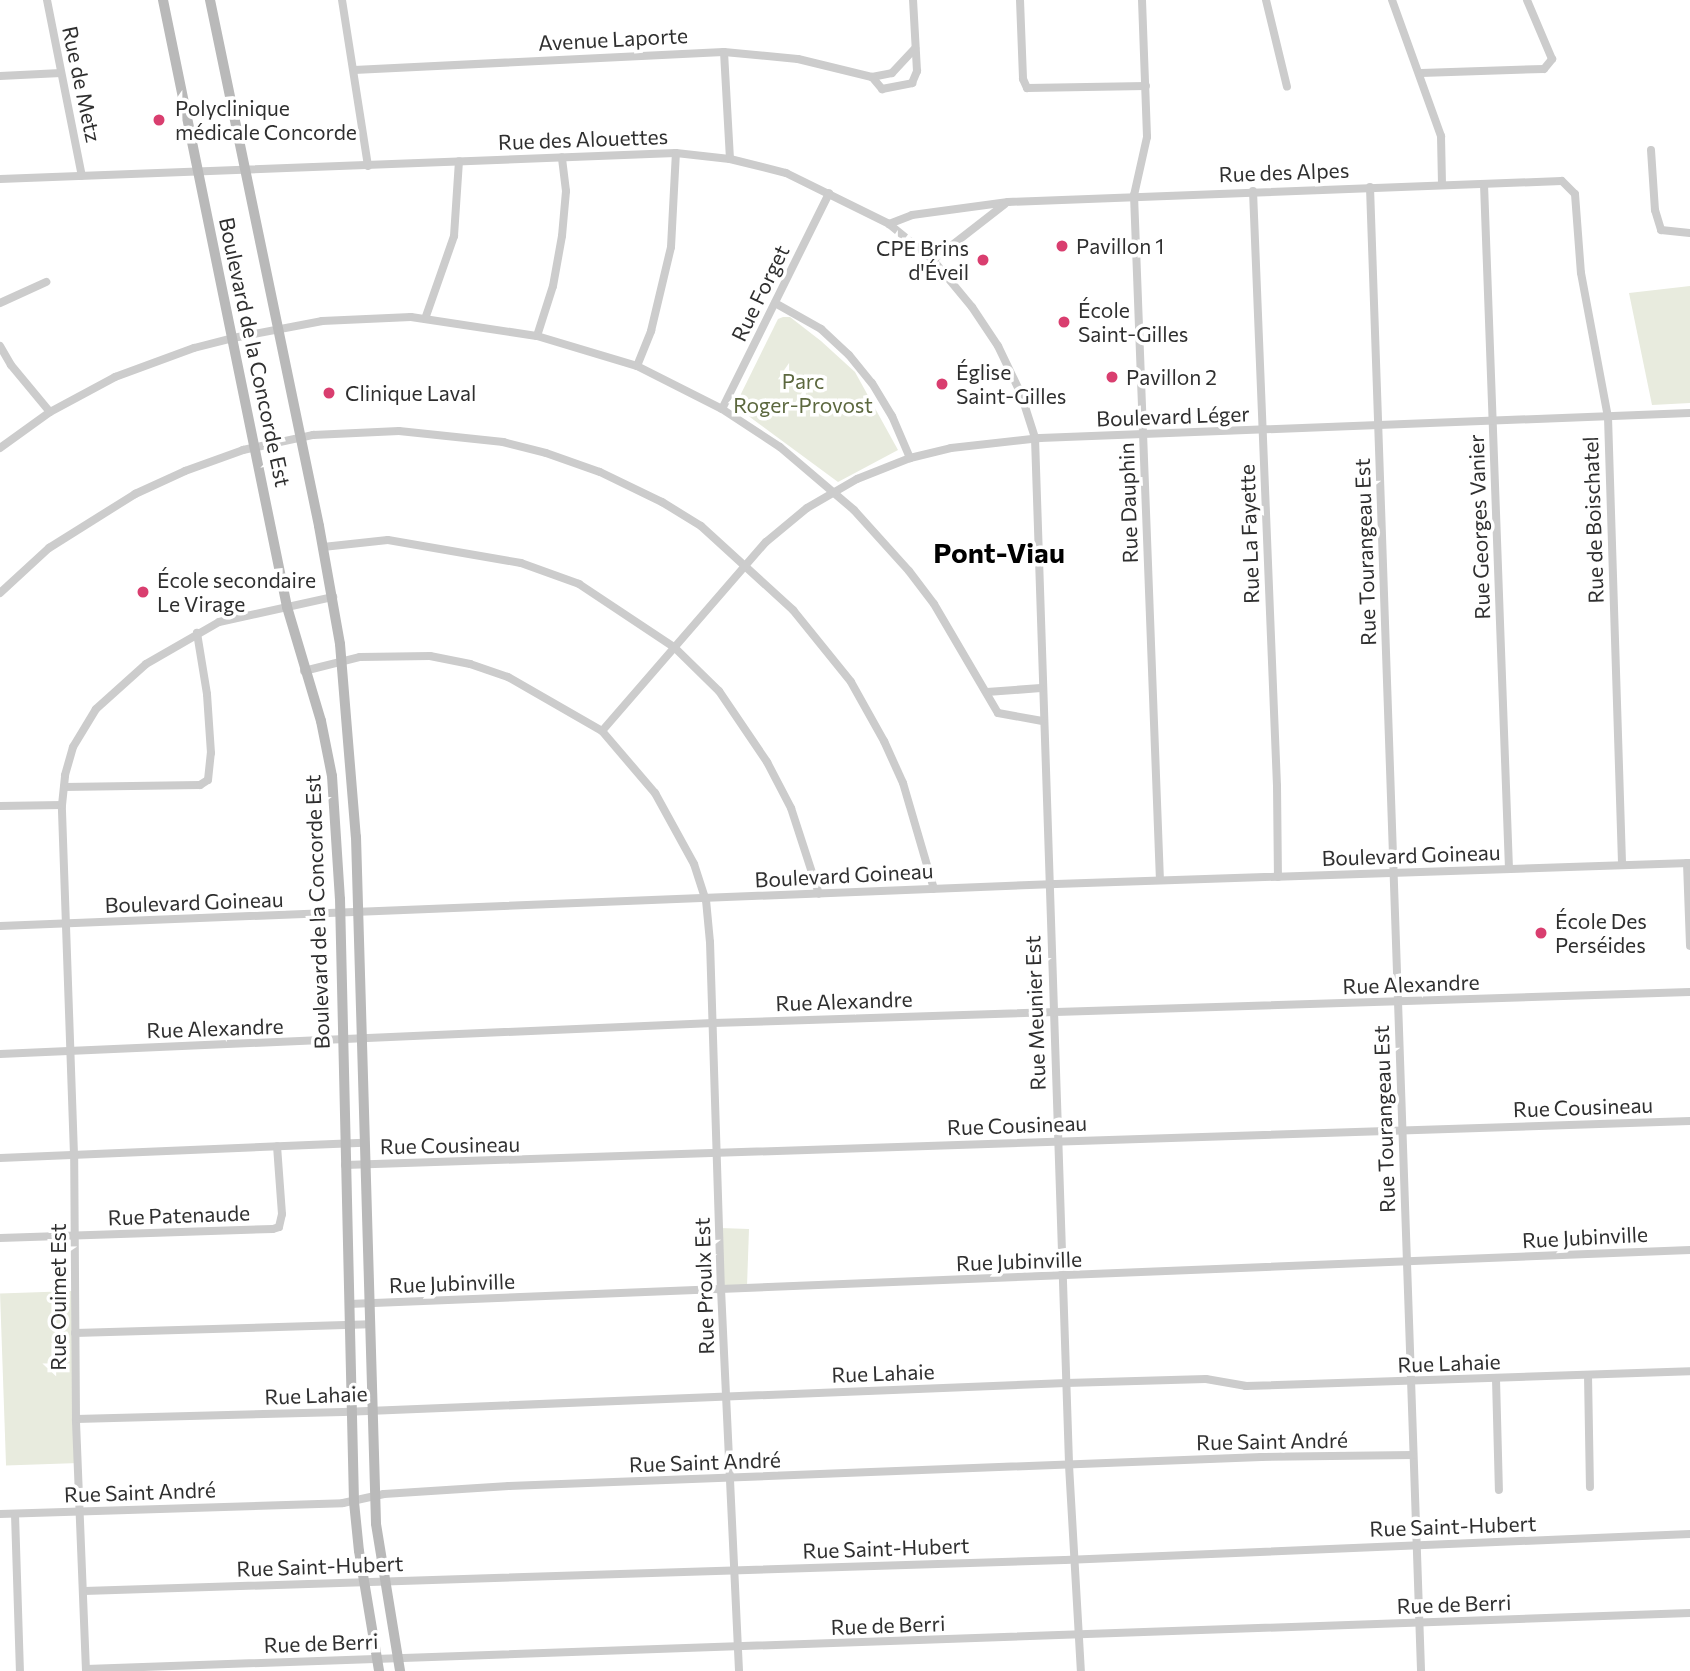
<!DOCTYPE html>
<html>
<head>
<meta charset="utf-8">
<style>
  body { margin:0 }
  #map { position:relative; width:1690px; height:1671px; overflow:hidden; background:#fff; font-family:Commissioner,sans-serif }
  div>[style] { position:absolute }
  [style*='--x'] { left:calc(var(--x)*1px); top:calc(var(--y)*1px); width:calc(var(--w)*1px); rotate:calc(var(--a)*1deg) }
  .green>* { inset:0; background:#e8ebde; transform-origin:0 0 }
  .street>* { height:8px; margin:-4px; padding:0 4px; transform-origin:4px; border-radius:4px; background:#ccc }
  .secondary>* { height:10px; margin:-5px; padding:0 5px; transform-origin:5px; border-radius:5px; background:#b9b9b9 }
  .dots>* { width:19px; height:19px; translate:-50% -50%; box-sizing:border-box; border:4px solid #fff; border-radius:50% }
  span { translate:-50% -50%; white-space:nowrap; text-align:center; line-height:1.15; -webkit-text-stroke:7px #fff; paint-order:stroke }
  .street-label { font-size:21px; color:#2f2f2f }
  .poi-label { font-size:21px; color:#2f2f2f }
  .left { translate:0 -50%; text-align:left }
  .right { translate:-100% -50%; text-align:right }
  .park-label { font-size:21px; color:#5c683f }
  .district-label { font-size:28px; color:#000; font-weight:700 }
</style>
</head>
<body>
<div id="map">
  <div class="green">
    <div style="clip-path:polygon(1690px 286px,1690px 403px,1652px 405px,1629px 293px)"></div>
    <div style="clip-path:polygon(783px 317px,790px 317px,821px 341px,855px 372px,898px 450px,838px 482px,735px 406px,778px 319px)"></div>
    <div style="left:749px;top:1229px;width:59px;height:29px;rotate:92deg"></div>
    <div style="left:73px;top:1291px;width:172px;height:73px;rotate:88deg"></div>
  </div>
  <div class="street">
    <div style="--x:47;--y:0;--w:179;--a:78.8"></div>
    <div style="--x:342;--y:0;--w:168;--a:81.1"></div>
    <div style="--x:1020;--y:0;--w:79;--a:87.8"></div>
    <div style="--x:1023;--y:79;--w:10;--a:66"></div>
    <div style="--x:1027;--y:88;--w:119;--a:-1"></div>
    <div style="--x:1142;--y:0;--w:137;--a:87.9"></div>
    <div style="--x:1147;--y:137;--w:59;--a:102.6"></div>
    <div style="--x:1134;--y:195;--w:685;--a:87.83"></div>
    <div style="--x:1266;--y:0;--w:89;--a:76.4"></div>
    <div style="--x:1392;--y:0;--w:145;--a:70.2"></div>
    <div style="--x:1441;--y:136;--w:49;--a:88.8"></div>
    <div style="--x:724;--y:52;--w:107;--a:86.8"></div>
    <div style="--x:354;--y:70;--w:370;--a:-2.8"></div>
    <div style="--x:724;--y:52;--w:74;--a:5.4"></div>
    <div style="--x:798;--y:59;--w:76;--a:13.7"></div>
    <div style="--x:872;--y:77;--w:20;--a:-11"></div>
    <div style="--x:892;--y:73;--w:34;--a:-47"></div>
    <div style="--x:1421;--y:73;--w:123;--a:-1.9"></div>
    <div style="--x:1544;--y:69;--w:13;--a:-51"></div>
    <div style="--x:1552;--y:59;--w:64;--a:-113"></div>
    <div style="--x:0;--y:76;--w:61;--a:-2.8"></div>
    <div style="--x:872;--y:77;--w:16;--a:50"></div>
    <div style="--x:882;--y:89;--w:31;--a:-11"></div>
    <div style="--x:912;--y:83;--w:13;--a:-67"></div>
    <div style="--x:917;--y:71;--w:71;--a:-93.2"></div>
    <div style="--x:1651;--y:150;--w:60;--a:86.2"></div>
    <div style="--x:1655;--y:210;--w:21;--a:73"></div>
    <div style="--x:1661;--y:230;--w:29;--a:6"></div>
    <div style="--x:0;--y:179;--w:676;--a:-2.2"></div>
    <div style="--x:676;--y:153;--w:54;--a:6.3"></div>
    <div style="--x:730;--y:159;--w:58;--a:14"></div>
    <div style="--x:786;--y:173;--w:115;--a:26.3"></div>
    <div style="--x:889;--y:224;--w:57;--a:39.3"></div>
    <div style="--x:933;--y:260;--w:61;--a:50.3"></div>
    <div style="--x:972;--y:307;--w:47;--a:56.3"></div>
    <div style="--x:998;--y:346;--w:53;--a:64.4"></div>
    <div style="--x:1021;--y:394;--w:46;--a:72.3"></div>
    <div style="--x:1035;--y:438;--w:1028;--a:88.1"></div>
    <div style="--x:1069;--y:1465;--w:206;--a:86.7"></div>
    <div style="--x:1484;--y:184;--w:685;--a:87.91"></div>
    <div style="--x:1370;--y:187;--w:1485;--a:88.03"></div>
    <div style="--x:1253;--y:191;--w:595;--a:87.69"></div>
    <div style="--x:1277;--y:786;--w:91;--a:89.4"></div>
    <div style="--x:889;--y:224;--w:25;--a:-21"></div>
    <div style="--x:912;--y:215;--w:97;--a:-7.7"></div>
    <div style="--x:1008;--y:202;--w:554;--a:-2.17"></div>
    <div style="--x:1562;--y:181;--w:18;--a:45"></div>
    <div style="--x:1575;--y:194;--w:79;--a:85.7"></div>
    <div style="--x:1581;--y:273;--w:147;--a:79.4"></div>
    <div style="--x:1608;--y:417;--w:448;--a:88.2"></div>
    <div style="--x:933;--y:260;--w:91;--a:-37.9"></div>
    <div style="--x:0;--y:303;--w:51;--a:-24.5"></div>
    <div style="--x:775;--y:303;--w:53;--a:29.5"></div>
    <div style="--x:821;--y:329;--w:38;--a:43"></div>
    <div style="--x:849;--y:355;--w:36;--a:51"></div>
    <div style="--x:872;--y:383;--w:39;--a:59"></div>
    <div style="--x:892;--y:416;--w:46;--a:66.8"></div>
    <div style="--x:425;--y:319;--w:88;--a:-70.7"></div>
    <div style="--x:454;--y:236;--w:75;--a:-86.2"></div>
    <div style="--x:537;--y:336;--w:52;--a:-72.3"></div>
    <div style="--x:553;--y:286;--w:51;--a:-79.8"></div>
    <div style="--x:562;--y:236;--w:45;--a:-84.9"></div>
    <div style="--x:566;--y:191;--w:34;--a:-97"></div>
    <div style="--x:0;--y:346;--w:22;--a:60"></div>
    <div style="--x:11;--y:365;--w:61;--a:50.3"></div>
    <div style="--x:637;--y:366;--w:38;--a:-68"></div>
    <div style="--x:651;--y:331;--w:86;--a:-76.6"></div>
    <div style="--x:671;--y:247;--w:94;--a:-87"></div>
    <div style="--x:722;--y:409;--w:241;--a:-63.6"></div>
    <div style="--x:0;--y:448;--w:62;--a:-35.8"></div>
    <div style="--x:50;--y:412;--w:74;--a:-28.3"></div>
    <div style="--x:115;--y:377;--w:84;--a:-20.2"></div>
    <div style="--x:194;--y:348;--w:40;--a:-14.4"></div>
    <div style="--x:233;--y:338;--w:91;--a:-10.8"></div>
    <div style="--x:322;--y:321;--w:89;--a:-2.6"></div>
    <div style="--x:411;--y:317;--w:127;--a:8.6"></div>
    <div style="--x:537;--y:336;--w:104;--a:16.7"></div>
    <div style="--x:637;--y:366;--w:95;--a:26.8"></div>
    <div style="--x:722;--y:409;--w:69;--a:33.2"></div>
    <div style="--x:780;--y:447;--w:97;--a:40.4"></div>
    <div style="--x:854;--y:510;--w:82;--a:48"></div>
    <div style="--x:909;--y:571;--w:41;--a:52.9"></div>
    <div style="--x:934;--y:604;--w:126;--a:59.6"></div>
    <div style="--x:998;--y:713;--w:45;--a:10.3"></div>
    <div style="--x:323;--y:547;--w:65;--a:-6.1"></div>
    <div style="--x:388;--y:540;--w:135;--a:9.8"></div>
    <div style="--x:521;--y:563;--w:62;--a:19.9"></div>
    <div style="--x:579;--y:584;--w:114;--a:33.6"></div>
    <div style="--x:674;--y:647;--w:63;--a:44.4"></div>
    <div style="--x:719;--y:691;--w:86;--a:55.9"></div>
    <div style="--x:767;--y:762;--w:52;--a:62.4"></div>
    <div style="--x:791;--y:808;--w:90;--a:72"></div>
    <div style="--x:0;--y:593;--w:67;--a:-42.6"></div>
    <div style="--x:49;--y:548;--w:102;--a:-32.1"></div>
    <div style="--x:135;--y:494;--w:55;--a:-24.7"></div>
    <div style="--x:185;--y:471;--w:62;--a:-19.9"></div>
    <div style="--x:243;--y:450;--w:72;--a:-12.1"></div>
    <div style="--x:313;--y:435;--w:86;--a:-2.7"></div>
    <div style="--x:399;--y:431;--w:105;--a:6"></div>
    <div style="--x:503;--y:442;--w:44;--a:14.3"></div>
    <div style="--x:546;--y:453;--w:57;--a:19.4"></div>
    <div style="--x:600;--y:472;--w:69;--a:25.8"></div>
    <div style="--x:662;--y:502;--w:46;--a:31.6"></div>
    <div style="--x:701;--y:526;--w:125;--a:42.4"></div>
    <div style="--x:793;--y:610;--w:92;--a:51.1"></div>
    <div style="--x:851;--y:682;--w:68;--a:60.8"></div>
    <div style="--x:884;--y:741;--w:46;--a:65.7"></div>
    <div style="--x:903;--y:783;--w:110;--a:73.7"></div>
    <div style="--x:304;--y:671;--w:58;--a:-14"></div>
    <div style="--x:360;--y:657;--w:70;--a:-0.8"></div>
    <div style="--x:430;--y:656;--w:41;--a:11.3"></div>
    <div style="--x:470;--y:664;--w:40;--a:18.9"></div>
    <div style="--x:508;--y:677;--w:108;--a:29.9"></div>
    <div style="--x:602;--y:731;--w:82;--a:49.5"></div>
    <div style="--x:655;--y:793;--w:81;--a:61.2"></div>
    <div style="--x:694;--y:864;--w:38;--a:72"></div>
    <div style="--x:706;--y:900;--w:42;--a:84.6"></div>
    <div style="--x:710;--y:942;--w:347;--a:88.2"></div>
    <div style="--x:721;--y:1289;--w:382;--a:87.3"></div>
    <div style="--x:987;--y:692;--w:54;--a:-4.2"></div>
    <div style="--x:602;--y:731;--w:250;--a:-49.1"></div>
    <div style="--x:766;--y:542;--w:53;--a:-39.7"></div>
    <div style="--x:807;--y:508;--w:58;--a:-30.1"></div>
    <div style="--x:857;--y:479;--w:57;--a:-21.6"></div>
    <div style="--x:910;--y:458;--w:42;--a:-13.7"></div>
    <div style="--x:951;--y:448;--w:90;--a:-6.4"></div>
    <div style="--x:1040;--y:438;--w:650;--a:-2.2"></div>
    <div style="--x:64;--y:787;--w:136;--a:-0.8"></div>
    <div style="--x:200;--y:785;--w:9;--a:-32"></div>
    <div style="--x:208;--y:780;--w:27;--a:-84"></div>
    <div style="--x:211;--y:753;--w:59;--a:-93.9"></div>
    <div style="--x:207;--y:694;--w:62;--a:-99.3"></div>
    <div style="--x:0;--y:806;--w:62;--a:-0.9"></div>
    <div style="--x:1687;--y:863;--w:83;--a:87.9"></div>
    <div style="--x:0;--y:926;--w:1057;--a:-2.28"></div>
    <div style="--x:1056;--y:884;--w:634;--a:-1.9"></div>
    <div style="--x:0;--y:1054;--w:714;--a:-2.49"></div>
    <div style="--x:713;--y:1023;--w:977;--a:-1.82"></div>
    <div style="--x:0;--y:1158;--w:364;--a:-2.4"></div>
    <div style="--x:345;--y:1165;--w:1346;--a:-1.87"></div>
    <div style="--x:0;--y:1238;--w:273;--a:-1.9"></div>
    <div style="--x:273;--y:1229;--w:6;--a:-18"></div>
    <div style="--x:279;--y:1227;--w:13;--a:-77"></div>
    <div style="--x:282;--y:1214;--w:68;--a:-94.2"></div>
    <div style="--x:349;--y:1304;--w:1342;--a:-2.31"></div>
    <div style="--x:75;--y:1333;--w:295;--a:-1.7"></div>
    <div style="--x:1588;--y:1375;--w:112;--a:89"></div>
    <div style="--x:1496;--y:1379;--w:111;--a:88.5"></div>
    <div style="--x:76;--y:1419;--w:267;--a:-1.5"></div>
    <div style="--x:343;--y:1412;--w:724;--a:-2.3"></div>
    <div style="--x:1066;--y:1383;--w:140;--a:-1.6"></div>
    <div style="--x:1206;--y:1379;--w:41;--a:9.9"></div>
    <div style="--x:1246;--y:1386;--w:444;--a:-1.9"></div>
    <div style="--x:0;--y:1514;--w:343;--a:-1.8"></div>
    <div style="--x:343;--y:1503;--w:42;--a:-12.4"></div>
    <div style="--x:384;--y:1494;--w:125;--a:-3.7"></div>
    <div style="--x:509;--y:1486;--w:753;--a:-2.21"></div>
    <div style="--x:1261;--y:1457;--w:152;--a:-0.8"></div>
    <div style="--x:15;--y:1514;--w:157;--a:88.2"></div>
    <div style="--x:84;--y:1591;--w:981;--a:-1.81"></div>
    <div style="--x:1065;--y:1560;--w:626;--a:-2.38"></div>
    <div style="--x:86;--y:1669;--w:1605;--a:-2"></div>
    <div style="--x:86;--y:1671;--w:252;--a:-92.3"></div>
    <div style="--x:76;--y:1419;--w:264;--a:-90.4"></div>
    <div style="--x:74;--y:1155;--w:350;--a:-92"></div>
    <div style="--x:62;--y:805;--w:30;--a:-84"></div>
    <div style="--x:65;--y:775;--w:29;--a:-74"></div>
    <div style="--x:73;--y:747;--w:44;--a:-58.8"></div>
    <div style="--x:96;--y:709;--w:67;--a:-42"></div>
    <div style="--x:146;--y:664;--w:84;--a:-29.9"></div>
    <div style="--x:219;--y:622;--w:117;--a:-12.4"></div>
  </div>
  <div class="secondary">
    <div style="--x:163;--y:0;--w:620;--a:78.45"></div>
    <div style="--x:287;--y:607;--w:119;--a:73.4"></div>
    <div style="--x:321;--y:721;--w:56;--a:78.7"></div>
    <div style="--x:332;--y:776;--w:123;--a:86.3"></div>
    <div style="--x:340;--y:899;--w:603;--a:88.67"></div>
    <div style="--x:354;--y:1502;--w:49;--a:84.2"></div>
    <div style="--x:359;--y:1551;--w:122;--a:80.5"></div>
    <div style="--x:210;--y:0;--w:537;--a:78.29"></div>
    <div style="--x:319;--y:526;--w:120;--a:79.9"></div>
    <div style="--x:340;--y:644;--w:194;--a:85.3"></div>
    <div style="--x:356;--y:837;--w:687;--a:88.33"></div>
    <div style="--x:376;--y:1524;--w:149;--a:80.7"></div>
  </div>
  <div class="dots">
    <div style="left:159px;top:120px;background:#d93e6f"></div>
    <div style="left:1062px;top:246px;background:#d93e6f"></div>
    <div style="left:983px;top:260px;background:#d93e6f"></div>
    <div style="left:1064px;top:322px;background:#d93e6f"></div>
    <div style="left:1112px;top:377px;background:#d93e6f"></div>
    <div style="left:942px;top:384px;background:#d93e6f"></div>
    <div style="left:329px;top:393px;background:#d93e6f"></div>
    <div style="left:143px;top:592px;background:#d93e6f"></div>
    <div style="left:1541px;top:933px;background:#d93e6f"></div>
  </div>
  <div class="street-label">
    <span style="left:613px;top:39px;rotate:-3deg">Avenue Laporte</span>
    <span style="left:82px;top:84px;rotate:78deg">Rue de Metz</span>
    <span style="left:583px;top:139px;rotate:-2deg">Rue des Alouettes</span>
    <span style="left:1284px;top:172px;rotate:-2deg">Rue des Alpes</span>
    <span style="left:760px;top:293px;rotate:-64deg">Rue Forget</span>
    <span style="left:255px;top:352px;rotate:78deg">Boulevard de la Concorde Est</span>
    <span style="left:1173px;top:416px;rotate:-2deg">Boulevard Léger</span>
    <span style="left:1128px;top:503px;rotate:-92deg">Rue Dauphin</span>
    <span style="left:1593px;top:520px;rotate:-92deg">Rue de Boischatel</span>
    <span style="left:1479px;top:527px;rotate:-92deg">Rue Georges Vanier</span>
    <span style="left:1249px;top:534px;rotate:-92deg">Rue La Fayette</span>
    <span style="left:1365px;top:552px;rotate:-92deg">Rue Tourangeau Est</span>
    <span style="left:1411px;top:855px;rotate:-2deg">Boulevard Goineau</span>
    <span style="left:844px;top:875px;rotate:-3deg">Boulevard Goineau</span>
    <span style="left:194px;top:902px;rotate:-2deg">Boulevard Goineau</span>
    <span style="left:317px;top:912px;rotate:-92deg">Boulevard de la Concorde Est</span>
    <span style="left:1411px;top:984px;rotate:-2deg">Rue Alexandre</span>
    <span style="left:844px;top:1001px;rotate:-2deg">Rue Alexandre</span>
    <span style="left:1035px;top:1013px;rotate:-92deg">Rue Meunier Est</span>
    <span style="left:215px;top:1028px;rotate:-2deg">Rue Alexandre</span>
    <span style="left:1583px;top:1107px;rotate:-2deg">Rue Cousineau</span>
    <span style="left:1384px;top:1119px;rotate:-92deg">Rue Tourangeau Est</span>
    <span style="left:1017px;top:1125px;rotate:-2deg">Rue Cousineau</span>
    <span style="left:450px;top:1145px;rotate:-1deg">Rue Cousineau</span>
    <span style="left:179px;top:1215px;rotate:-2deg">Rue Patenaude</span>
    <span style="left:1585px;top:1237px;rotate:-3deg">Rue Jubinville</span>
    <span style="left:1019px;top:1261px;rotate:-2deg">Rue Jubinville</span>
    <span style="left:452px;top:1283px;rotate:-2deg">Rue Jubinville</span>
    <span style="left:704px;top:1286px;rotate:-92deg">Rue Proulx Est</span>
    <span style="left:58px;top:1297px;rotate:-90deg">Rue Ouimet Est</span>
    <span style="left:1449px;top:1363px;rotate:-2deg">Rue Lahaie</span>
    <span style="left:883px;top:1373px;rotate:-2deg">Rue Lahaie</span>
    <span style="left:316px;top:1395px;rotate:-2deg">Rue Lahaie</span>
    <span style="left:1272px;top:1441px;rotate:-1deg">Rue Saint André</span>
    <span style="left:705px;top:1462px;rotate:-2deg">Rue Saint André</span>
    <span style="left:140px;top:1492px;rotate:-2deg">Rue Saint André</span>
    <span style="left:1453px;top:1526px;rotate:-2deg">Rue Saint-Hubert</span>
    <span style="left:886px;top:1548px;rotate:-2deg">Rue Saint-Hubert</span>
    <span style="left:320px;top:1566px;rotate:-2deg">Rue Saint-Hubert</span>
    <span style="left:1454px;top:1604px;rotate:-2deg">Rue de Berri</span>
    <span style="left:888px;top:1625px;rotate:-2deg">Rue de Berri</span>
    <span style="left:321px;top:1643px;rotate:-2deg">Rue de Berri</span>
  </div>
  <div class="poi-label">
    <span class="left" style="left:175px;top:120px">Polyclinique<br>médicale Concorde</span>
    <span class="left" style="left:1076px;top:246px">Pavillon 1</span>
    <span class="right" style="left:969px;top:260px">CPE Brins<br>d'Éveil</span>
    <span class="left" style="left:1078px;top:322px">École<br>Saint-Gilles</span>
    <span class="left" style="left:956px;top:384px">Église<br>Saint-Gilles</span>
    <span class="left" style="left:1126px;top:377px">Pavillon 2</span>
    <span class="left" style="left:345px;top:393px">Clinique Laval</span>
    <span class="left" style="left:157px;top:592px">École secondaire<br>Le Virage</span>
    <span class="left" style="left:1555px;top:933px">École Des<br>Perséides</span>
  </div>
  <div class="park-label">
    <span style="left:803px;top:393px">Parc<br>Roger-Provost</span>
  </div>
  <div class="district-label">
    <span style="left:999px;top:552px">Pont-Viau</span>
  </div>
</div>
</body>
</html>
